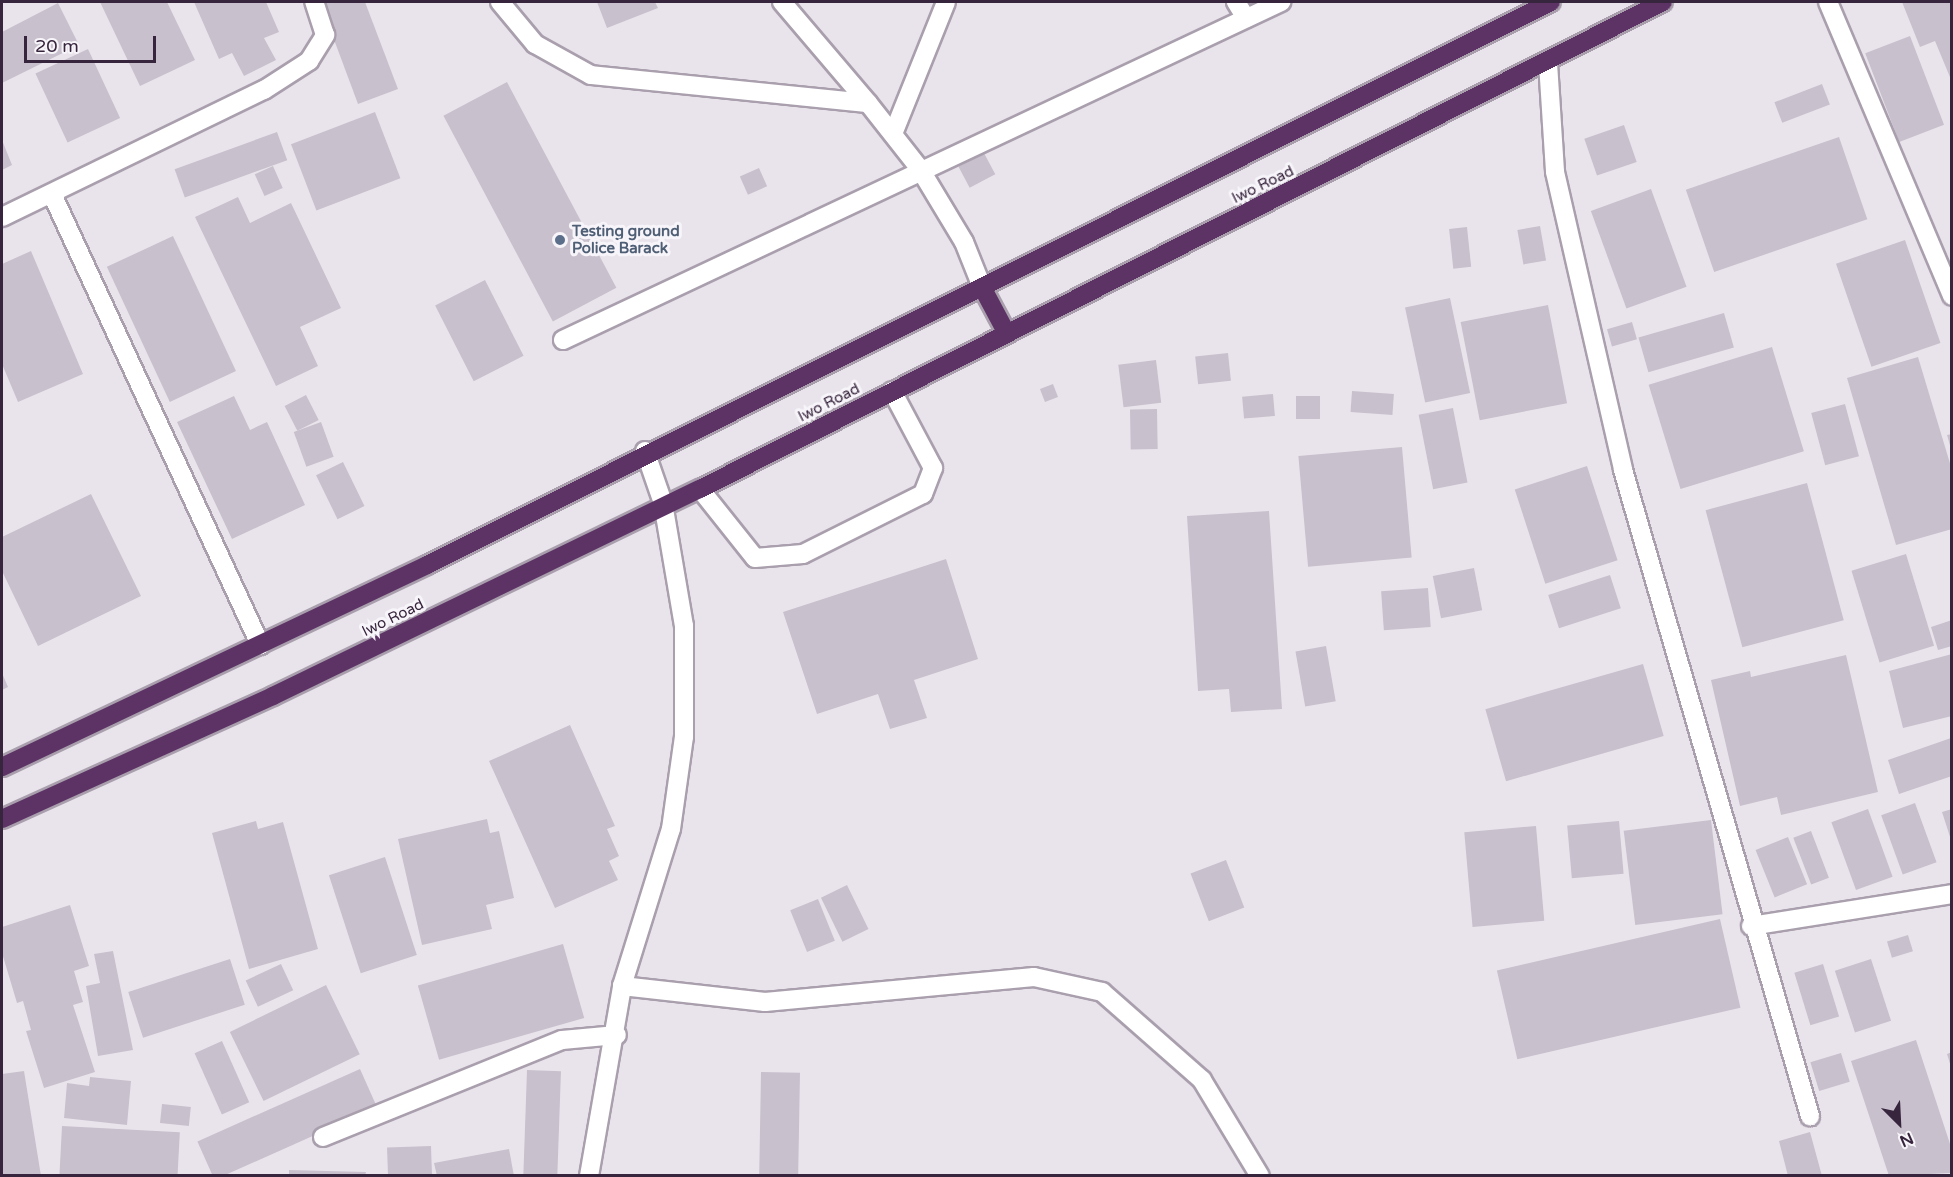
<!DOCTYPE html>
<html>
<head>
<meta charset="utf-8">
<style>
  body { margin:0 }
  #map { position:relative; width:1953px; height:1177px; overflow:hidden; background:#e9e4ec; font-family:"Varela Round",sans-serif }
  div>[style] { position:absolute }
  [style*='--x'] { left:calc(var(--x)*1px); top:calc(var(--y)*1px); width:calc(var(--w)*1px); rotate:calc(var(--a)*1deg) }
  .building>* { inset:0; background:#c8c1cd; transform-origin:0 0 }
  .roads { filter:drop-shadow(2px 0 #a99fad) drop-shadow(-2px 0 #a99fad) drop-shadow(0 2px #a99fad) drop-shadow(0 -2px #a99fad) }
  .lane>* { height:18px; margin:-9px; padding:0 9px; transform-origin:9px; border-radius:9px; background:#fff }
  .street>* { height:18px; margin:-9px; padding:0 9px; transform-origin:9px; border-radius:9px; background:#fff }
  .highway>* { height:18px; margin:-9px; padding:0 9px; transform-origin:9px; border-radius:9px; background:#5d3366 }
  .dots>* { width:16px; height:16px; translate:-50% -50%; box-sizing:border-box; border:3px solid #f7f5f9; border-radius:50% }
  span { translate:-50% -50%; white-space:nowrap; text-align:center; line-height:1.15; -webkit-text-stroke:6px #f7f5f9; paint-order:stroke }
  .street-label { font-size:15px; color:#37253d }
  .service-label { font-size:15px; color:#4e5e75; font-weight:700 }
  .left { translate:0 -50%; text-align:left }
  .frame { position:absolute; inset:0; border:3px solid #37253d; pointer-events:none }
  .north { position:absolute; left:1869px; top:1093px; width:60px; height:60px; -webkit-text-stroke:4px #f7f5f9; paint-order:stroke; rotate:156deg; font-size:16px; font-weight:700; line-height:24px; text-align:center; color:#37253d }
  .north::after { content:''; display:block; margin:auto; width:21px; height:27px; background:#37253d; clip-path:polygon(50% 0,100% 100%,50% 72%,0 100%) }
  .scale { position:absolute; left:24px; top:36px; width:132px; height:27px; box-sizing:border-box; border:3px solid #37253d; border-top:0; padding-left:8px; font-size:18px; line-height:21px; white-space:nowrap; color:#37253d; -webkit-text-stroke:4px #f7f5f9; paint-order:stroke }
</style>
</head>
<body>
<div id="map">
  <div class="building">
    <div style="clip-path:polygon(100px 2px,167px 2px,195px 60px,140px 86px)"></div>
    <div style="clip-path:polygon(194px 2px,266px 2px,279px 32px,264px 38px,276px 60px,244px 76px,232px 53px,219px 59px)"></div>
    <div style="clip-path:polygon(320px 2px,365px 2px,398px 89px,358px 104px)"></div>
    <div style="clip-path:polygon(597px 2px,655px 2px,658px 8px,607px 28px)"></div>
    <div style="clip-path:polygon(1902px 2px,1952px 2px,1952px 82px,1935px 41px,1920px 47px)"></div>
    <div style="clip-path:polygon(58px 3px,79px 45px,2px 83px,2px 32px)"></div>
    <div style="left:1910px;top:36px;width:95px;height:48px;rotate:69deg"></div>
    <div style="left:88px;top:49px;width:76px;height:58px;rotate:65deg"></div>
    <div style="left:507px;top:82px;width:233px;height:72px;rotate:62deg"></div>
    <div style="left:1822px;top:84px;width:22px;height:51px;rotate:69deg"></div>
    <div style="left:375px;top:112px;width:71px;height:90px;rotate:69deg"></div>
    <div style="left:1624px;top:125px;width:39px;height:42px;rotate:71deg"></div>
    <div style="left:277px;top:132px;width:30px;height:109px;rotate:70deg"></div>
    <div style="left:1839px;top:137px;width:87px;height:162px;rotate:71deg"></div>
    <div style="clip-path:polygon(2px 140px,12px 165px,2px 170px)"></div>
    <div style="left:984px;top:153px;width:24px;height:29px;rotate:62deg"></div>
    <div style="left:273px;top:166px;width:24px;height:20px;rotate:66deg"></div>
    <div style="left:759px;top:168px;width:20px;height:21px;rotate:66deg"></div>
    <div style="left:1651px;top:189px;width:104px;height:64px;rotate:70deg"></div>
    <div style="clip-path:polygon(238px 197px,250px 223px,291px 203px,341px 308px,300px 327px,318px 366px,276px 386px,195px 217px)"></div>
    <div style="left:1540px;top:226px;width:35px;height:23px;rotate:80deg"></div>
    <div style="left:1467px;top:227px;width:40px;height:18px;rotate:84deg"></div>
    <div style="left:173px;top:236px;width:149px;height:73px;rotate:65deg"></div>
    <div style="left:1905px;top:240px;width:109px;height:73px;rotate:71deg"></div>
    <div style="clip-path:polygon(31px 251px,83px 374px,18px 402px,2px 364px,2px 264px)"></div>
    <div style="left:485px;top:280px;width:85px;height:56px;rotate:63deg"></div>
    <div style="left:1450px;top:298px;width:97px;height:46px;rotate:78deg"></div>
    <div style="left:1548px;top:305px;width:100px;height:89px;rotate:79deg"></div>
    <div style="left:1724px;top:313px;width:36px;height:89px;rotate:74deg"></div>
    <div style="left:1632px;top:322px;width:18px;height:26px;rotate:74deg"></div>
    <div style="left:1772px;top:347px;width:109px;height:129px;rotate:73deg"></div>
    <div style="left:1228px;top:353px;width:28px;height:33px;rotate:84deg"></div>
    <div style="clip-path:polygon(1918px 357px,1952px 470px,1952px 529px,1896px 545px,1847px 378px)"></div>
    <div style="left:1156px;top:360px;width:43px;height:38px;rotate:83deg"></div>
    <div style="left:1053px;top:384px;width:14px;height:14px;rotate:69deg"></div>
    <div style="left:1352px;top:391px;width:42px;height:21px;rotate:4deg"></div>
    <div style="left:1273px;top:394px;width:22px;height:31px;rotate:85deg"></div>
    <div style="left:306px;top:395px;width:28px;height:24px;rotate:63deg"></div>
    <div style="clip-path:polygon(234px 396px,250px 430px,267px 422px,305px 505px,232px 539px,177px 422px)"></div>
    <div style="left:1320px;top:396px;width:23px;height:24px;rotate:90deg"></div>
    <div style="left:1845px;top:404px;width:54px;height:35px;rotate:75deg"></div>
    <div style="left:1453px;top:408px;width:76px;height:35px;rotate:79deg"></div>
    <div style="left:1157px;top:409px;width:40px;height:27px;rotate:89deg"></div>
    <div style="left:321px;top:422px;width:37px;height:29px;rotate:70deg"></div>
    <div style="clip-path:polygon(1952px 434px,1952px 449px,1951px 449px,1947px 435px)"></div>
    <div style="left:1402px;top:447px;width:111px;height:104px;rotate:85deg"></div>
    <div style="left:343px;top:462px;width:49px;height:30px;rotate:64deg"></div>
    <div style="left:1587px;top:466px;width:99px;height:76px;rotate:72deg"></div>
    <div style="left:1807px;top:483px;width:142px;height:105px;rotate:75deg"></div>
    <div style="clip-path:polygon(91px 494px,141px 596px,38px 646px,2px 571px,2px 537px)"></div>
    <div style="clip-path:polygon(1269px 511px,1282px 709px,1231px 712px,1229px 689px,1198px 691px,1187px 516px)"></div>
    <div style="left:1906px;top:554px;width:96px;height:57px;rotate:73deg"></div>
    <div style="clip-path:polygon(946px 559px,978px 659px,914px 680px,927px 718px,890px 729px,878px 694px,817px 714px,783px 612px)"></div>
    <div style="left:1474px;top:568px;width:43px;height:42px;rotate:79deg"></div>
    <div style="left:1610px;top:575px;width:35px;height:65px;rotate:72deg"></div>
    <div style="left:1428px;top:588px;width:39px;height:47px;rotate:86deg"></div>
    <div style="clip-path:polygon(1952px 620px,1952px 646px,1938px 650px,1931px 627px)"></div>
    <div style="left:1326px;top:646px;width:56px;height:31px;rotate:80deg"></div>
    <div style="clip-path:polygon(1952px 654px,1952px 716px,1903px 728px,1889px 671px)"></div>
    <div style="clip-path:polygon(1846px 655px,1878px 792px,1781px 815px,1777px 797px,1740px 806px,1711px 680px,1750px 671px,1751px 677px)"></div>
    <div style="left:1643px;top:664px;width:75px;height:164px;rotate:74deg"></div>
    <div style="clip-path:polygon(2px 673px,8px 687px,2px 690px)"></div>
    <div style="clip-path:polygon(570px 725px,615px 826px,607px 829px,619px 856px,609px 861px,618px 880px,555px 908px,489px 761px)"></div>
    <div style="clip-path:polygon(1951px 738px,1952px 776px,1899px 794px,1888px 760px)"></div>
    <div style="left:1915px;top:803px;width:63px;height:36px;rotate:70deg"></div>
    <div style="left:1868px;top:809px;width:72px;height:39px;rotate:70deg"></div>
    <div style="clip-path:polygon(1952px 809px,1952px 840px,1951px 840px,1942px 812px)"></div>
    <div style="clip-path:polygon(487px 819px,490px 833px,499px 831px,514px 898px,486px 905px,492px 929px,422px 945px,398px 839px)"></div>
    <div style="left:1711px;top:820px;width:95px;height:88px;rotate:83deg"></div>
    <div style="clip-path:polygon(256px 821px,258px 829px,283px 822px,318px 949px,249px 969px,212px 833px)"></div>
    <div style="left:1619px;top:821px;width:53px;height:52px;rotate:85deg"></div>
    <div style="left:1536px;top:826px;width:95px;height:72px;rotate:85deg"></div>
    <div style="left:1811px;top:831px;width:50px;height:19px;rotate:69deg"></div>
    <div style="left:1788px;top:837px;width:51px;height:35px;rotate:68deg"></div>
    <div style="left:385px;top:857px;width:103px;height:59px;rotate:72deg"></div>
    <div style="left:1226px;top:860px;width:51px;height:38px;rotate:69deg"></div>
    <div style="left:847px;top:885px;width:49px;height:29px;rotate:64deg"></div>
    <div style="left:818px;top:899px;width:45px;height:30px;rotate:68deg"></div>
    <div style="clip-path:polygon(70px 905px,89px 966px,74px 971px,83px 1002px,73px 1005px,95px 1072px,44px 1088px,26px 1031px,31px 1030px,23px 1001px,17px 1003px,2px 953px,2px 927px)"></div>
    <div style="left:1720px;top:919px;width:91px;height:229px;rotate:77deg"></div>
    <div style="left:1908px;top:935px;width:17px;height:22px;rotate:73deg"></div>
    <div style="left:563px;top:944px;width:77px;height:151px;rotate:74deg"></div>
    <div style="clip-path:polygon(113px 951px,133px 1050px,98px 1056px,86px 986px,100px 983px,94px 954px)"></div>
    <div style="left:230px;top:959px;width:48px;height:107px;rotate:72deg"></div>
    <div style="left:1871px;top:959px;width:65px;height:38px;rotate:72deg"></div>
    <div style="left:281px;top:964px;width:29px;height:39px;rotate:65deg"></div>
    <div style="left:1823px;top:964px;width:55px;height:30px;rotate:73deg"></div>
    <div style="left:326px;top:985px;width:77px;height:107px;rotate:64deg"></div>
    <div style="clip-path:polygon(1916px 1040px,1952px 1150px,1950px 1173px,1889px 1176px,1851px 1061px)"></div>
    <div style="left:222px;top:1041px;width:67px;height:30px;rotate:66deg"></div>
    <div style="clip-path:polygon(1952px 1052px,1952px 1067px,1951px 1067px,1947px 1054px)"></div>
    <div style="left:1841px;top:1053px;width:30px;height:32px;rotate:73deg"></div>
    <div style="left:360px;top:1069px;width:42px;height:178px;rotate:66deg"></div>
    <div style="left:527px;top:1070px;width:34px;height:106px;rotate:2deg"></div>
    <div style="clip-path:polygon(24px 1071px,41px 1176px,2px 1176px,2px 1074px)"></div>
    <div style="left:761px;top:1072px;width:39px;height:104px;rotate:1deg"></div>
    <div style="clip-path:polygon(90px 1077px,131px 1081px,127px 1125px,64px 1118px,67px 1083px,89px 1086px)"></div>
    <div style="left:162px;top:1104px;width:29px;height:19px;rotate:6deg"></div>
    <div style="left:62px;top:1126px;width:118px;height:50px;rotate:3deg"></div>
    <div style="clip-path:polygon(1810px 1132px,1822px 1176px,1788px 1176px,1779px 1141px)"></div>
    <div style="left:431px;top:1146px;width:30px;height:44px;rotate:88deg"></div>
    <div style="clip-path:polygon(509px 1149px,514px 1176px,437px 1176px,434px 1163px)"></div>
    <div style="clip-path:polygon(289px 1170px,366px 1172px,365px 1176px,289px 1176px)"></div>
  </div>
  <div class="roads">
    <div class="lane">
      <div style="--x:500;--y:2;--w:55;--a:50.2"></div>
      <div style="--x:535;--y:44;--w:64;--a:29"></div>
      <div style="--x:591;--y:75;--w:278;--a:5.8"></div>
      <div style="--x:868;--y:103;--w:84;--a:51.8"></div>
      <div style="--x:920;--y:169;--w:85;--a:58.9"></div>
      <div style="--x:964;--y:242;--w:48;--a:68.2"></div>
      <div style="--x:782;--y:2;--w:133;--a:49.6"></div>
      <div style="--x:1236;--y:2;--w:19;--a:58"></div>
      <div style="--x:893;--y:134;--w:142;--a:-68.1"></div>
      <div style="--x:563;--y:340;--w:794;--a:-25.21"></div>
      <div style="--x:700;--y:489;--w:88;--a:51.4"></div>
      <div style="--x:755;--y:558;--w:48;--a:-4.8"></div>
      <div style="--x:803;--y:554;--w:134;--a:-26.6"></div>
      <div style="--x:923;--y:494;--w:28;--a:-69"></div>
      <div style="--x:933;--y:468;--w:87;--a:-118"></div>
      <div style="--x:622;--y:986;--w:144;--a:6.4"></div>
      <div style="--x:765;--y:1002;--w:270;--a:-5.3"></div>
      <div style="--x:1034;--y:977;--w:70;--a:12.4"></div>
      <div style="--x:1102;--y:992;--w:133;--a:41.3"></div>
      <div style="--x:1202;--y:1080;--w:112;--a:58.9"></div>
    </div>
    <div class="street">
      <div style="--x:1828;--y:2;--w:319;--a:67.1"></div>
      <div style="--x:1548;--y:63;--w:109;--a:86.3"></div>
      <div style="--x:1555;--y:172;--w:306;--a:77.1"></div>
      <div style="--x:1623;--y:470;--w:673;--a:73.86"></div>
      <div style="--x:52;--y:194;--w:497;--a:65.2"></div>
      <div style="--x:2;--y:217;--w:291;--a:-25.9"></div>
      <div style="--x:264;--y:90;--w:54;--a:-32.8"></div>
      <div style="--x:309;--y:61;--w:31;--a:-58"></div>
      <div style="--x:325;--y:35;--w:35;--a:-108"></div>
      <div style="--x:1751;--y:926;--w:204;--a:-9"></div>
      <div style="--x:323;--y:1137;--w:258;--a:-22.1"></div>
      <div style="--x:562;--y:1040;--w:55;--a:-5.2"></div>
      <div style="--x:589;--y:1176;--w:193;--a:-80.1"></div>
      <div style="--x:622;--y:986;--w:164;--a:-72.7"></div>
      <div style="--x:671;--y:829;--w:93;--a:-82"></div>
      <div style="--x:684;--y:737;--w:111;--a:-90"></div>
      <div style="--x:684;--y:626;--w:125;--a:-99.7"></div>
      <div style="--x:663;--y:503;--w:55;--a:-109.1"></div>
    </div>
    <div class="highway">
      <div style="--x:982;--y:287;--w:51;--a:61.9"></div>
      <div style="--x:2;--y:767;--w:471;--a:-25.4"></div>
      <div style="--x:427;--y:565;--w:1257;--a:-26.61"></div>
      <div style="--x:2;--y:819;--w:298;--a:-24.4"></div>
      <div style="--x:273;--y:696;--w:475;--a:-25.9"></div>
      <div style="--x:700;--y:489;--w:1079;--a:-26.83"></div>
    </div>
  </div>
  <div class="dots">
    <div style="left:560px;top:240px;background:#5c6f8a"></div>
  </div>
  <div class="street-label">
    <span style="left:1263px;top:185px;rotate:-26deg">Iwo Road</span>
    <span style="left:829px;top:403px;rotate:-27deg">Iwo Road</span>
    <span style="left:393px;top:618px;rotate:-26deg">Iwo Road</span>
  </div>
  <div class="service-label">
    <span class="left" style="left:572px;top:240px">Testing ground<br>Police Barack</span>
  </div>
  <div class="frame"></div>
  <div class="north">N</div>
  <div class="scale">20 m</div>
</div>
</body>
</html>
